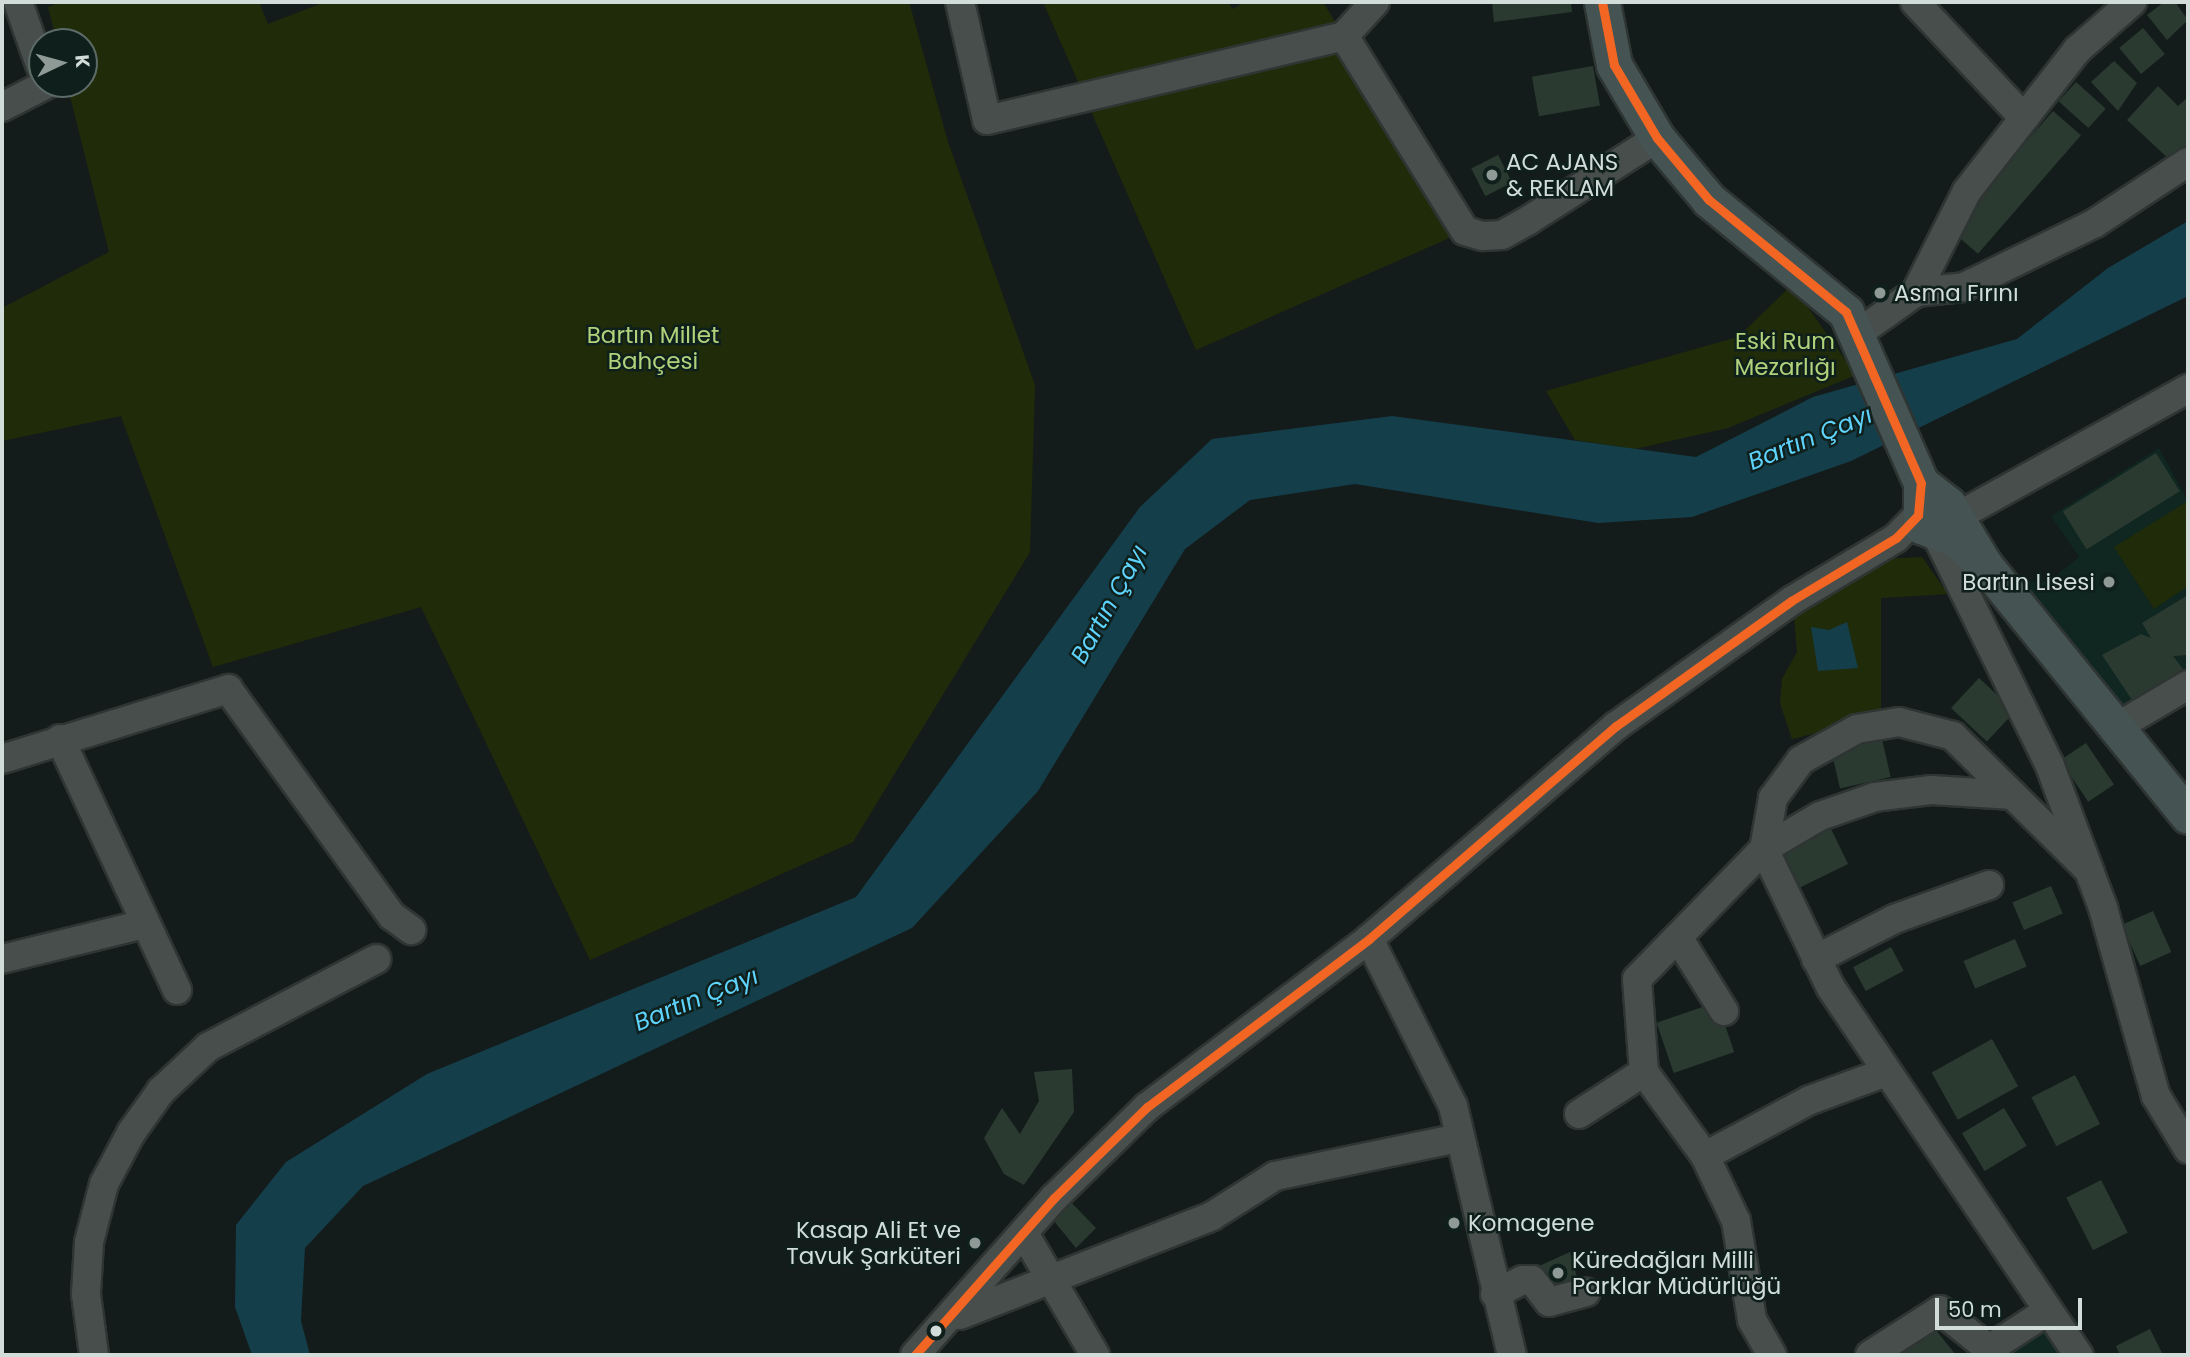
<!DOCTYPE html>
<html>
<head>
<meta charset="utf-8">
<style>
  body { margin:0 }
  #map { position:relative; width:2190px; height:1357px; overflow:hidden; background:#131c1a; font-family:Poppins,sans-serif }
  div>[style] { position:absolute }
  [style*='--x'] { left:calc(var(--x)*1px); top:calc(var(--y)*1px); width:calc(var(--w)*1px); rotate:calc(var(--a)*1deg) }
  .built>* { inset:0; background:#0f2621 }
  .green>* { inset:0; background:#202c09 }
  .water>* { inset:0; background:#153e4b }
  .building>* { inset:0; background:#2a3a31; transform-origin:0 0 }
  .roads { filter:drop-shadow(2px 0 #2e3533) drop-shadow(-2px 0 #2e3533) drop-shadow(0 2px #2e3533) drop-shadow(0 -2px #2e3533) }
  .minor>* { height:28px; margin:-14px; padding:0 14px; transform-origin:14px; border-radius:14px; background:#474e4b }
  .major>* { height:35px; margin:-17.5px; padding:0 17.5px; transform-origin:17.5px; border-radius:17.5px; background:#455453 }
  .bus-1>* { height:9px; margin:-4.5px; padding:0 4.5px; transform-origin:4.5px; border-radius:4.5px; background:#f26522 }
  .dots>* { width:19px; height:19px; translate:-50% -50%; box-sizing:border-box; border:4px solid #0f201c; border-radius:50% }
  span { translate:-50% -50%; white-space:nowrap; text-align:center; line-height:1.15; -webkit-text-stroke:5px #0f201c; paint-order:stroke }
  .poi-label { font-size:23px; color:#d2dcd9 }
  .left { translate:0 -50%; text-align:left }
  .right { translate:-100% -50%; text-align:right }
  .park-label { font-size:23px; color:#b1d27a }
  .water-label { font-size:24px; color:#5ed3fd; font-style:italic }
  .frame { position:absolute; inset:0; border:4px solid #d2dcd9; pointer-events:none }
  .north { position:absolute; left:28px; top:28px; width:70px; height:70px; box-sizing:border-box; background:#0f201c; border:2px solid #5d6b68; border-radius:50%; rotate:85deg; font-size:19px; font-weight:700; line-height:28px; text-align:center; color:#d2dcd9 }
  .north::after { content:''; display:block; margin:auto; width:24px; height:32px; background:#8f9996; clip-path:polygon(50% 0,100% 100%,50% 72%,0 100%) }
  .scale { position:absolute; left:1935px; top:1298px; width:147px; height:32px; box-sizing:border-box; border:4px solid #d2dcd9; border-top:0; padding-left:9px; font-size:21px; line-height:24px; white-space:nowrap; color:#d2dcd9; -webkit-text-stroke:5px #0f201c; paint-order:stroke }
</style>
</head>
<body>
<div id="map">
  <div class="built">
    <div style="clip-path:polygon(2159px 448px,2188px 501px,2188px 674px,2119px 717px,2012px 583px,2049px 581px,2079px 557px,2051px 516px)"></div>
    <div style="clip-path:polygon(2044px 1323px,2065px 1355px,2004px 1355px)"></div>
  </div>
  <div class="green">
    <div style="clip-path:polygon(61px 2px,259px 2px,268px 24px,325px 2px,909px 2px,948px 142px,1035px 385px,1030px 552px,853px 842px,590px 960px,421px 607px,213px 667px,121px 416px,2px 441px,2px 308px,109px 252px,67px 84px,84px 84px,84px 42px,57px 42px,48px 7px)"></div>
    <div style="clip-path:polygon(1043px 2px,1228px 2px,1233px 9px,1244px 2px,1323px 2px,1465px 231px,1196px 350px)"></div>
    <div style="clip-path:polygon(1792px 285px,1856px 375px,1728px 428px,1635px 449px,1575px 440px,1546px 391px,1738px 337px)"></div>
    <div style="clip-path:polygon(2188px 501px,2188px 586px,2154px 609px,2114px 547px)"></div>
    <div style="clip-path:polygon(1922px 557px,1948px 594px,1881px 598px,1881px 717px,1792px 739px,1780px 703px,1782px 679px,1797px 652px,1794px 616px,1884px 559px)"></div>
  </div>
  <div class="water">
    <div style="clip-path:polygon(2188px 221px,2188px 296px,1851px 461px,1692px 517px,1598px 523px,1355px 484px,1250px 500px,1185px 549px,1038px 791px,912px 928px,363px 1186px,305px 1248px,301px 1321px,310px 1355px,252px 1355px,235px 1307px,236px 1225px,286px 1162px,427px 1074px,856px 897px,1140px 507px,1212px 439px,1392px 416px,1696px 457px,1813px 397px,2017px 339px,2108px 268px)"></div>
    <div style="clip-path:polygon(1847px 622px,1858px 668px,1818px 671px,1811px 627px,1829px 630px)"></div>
  </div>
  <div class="building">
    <div style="clip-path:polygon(1492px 2px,1571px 2px,1572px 12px,1494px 22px)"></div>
    <div style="clip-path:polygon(2164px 2px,2175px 2px,2188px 20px,2167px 40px,2147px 15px)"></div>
    <div style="left:2143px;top:28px;width:34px;height:31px;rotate:50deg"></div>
    <div style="clip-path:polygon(2114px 61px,2137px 83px,2118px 111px,2091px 82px)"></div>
    <div style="left:1593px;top:66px;width:40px;height:62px;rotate:80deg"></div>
    <div style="left:2076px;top:82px;width:40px;height:26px;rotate:42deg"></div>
    <div style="clip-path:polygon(2158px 86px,2178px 106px,2188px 97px,2188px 146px,2169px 159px,2127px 120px)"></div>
    <div style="left:2053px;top:111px;width:37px;height:157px;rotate:41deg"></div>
    <div style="left:1498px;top:155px;width:31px;height:30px;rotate:63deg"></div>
    <div style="left:2156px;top:453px;width:45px;height:110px;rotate:58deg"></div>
    <div style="clip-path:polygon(2188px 595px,2188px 655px,2173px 656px,2183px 669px,2132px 700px,2102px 655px,2141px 634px,2151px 638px,2142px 623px)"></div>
    <div style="left:1979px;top:678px;width:49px;height:41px;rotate:43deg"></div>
    <div style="left:1881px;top:735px;width:43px;height:52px;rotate:77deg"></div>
    <div style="left:2086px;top:743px;width:50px;height:31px;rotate:56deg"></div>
    <div style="left:1831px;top:829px;width:39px;height:53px;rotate:64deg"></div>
    <div style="left:2051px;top:886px;width:30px;height:42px;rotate:67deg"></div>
    <div style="left:2153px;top:911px;width:45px;height:34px;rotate:66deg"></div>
    <div style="left:2015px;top:939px;width:30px;height:56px;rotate:67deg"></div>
    <div style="left:1891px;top:947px;width:27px;height:43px;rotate:62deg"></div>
    <div style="left:1717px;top:1002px;width:53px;height:64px;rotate:71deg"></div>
    <div style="left:1992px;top:1039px;width:54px;height:69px;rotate:61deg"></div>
    <div style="clip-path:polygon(1072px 1069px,1074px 1112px,1024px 1185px,1004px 1174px,984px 1138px,1002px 1108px,1020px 1134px,1039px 1101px,1034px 1072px)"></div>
    <div style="left:2075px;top:1075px;width:55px;height:49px;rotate:63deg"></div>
    <div style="left:2004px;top:1108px;width:44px;height:49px;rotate:59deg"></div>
    <div style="left:2101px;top:1180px;width:59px;height:39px;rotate:63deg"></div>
    <div style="clip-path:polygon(1067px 1198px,1096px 1228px,1076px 1248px,1049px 1215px)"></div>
    <div style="clip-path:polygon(1570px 1252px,1578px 1281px,1562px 1294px,1539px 1266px)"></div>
    <div style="clip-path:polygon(1935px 1329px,1956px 1355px,1898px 1355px)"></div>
    <div style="clip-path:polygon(2150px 1329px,2163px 1355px,2120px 1355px,2116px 1346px)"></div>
  </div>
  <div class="roads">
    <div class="minor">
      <div style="--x:18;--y:2;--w:72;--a:70.6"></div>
      <div style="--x:960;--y:2;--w:121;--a:77.1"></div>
      <div style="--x:987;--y:120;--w:367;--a:-13.2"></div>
      <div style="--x:1344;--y:36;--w:229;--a:58.2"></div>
      <div style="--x:1465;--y:231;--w:19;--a:16"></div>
      <div style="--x:1483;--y:236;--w:19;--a:-3"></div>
      <div style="--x:1502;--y:235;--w:31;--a:-29"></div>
      <div style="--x:1529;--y:220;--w:152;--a:-32.6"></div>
      <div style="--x:1915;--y:2;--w:159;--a:46.8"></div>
      <div style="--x:1344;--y:36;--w:46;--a:-47.6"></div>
      <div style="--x:2;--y:107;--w:51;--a:-27.1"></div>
      <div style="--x:1916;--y:292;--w:48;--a:-5.9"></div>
      <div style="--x:1964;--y:287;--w:146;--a:-26"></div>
      <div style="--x:2095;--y:223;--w:111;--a:-33.3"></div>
      <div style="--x:1857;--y:334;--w:72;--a:-35.4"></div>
      <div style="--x:1916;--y:292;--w:113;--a:-63.2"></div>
      <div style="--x:1967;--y:191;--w:179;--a:-52"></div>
      <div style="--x:2077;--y:50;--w:73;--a:-41.1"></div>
      <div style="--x:1953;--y:519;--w:269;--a:-29"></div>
      <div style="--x:1936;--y:534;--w:258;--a:63.8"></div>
      <div style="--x:2050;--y:766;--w:152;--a:69.5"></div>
      <div style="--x:2103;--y:908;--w:195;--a:74.3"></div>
      <div style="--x:2156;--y:1096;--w:62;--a:58.9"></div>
      <div style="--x:2117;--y:727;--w:82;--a:-30.6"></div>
      <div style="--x:60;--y:739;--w:277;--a:65"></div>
      <div style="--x:2;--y:759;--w:237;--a:-17.2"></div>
      <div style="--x:228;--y:689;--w:280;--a:54.2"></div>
      <div style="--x:392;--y:916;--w:24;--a:36"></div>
      <div style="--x:2013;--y:795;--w:82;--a:-176.5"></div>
      <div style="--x:1931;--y:790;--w:56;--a:172.9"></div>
      <div style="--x:1875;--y:797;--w:58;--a:160.9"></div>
      <div style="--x:1820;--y:816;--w:65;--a:149.5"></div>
      <div style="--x:1764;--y:849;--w:154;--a:64.3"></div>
      <div style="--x:1831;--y:988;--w:443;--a:56"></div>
      <div style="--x:1369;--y:939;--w:187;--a:63.3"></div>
      <div style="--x:1453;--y:1106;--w:256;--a:76.7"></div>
      <div style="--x:1679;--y:939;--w:85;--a:58"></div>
      <div style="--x:2;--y:959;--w:147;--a:-13.8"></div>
      <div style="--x:1816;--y:959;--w:88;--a:-27.1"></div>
      <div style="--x:1894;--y:919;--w:101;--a:-19.7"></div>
      <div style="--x:1644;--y:1072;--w:104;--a:54"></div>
      <div style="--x:1705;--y:1156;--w:72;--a:64.5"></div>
      <div style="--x:1736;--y:1221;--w:100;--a:80.8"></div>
      <div style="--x:1752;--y:1320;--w:40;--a:60.3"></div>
      <div style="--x:1579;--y:1114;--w:77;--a:-32.9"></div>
      <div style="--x:1644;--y:1072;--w:93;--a:-94.3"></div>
      <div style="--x:1637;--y:979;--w:182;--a:-45.7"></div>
      <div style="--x:1764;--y:849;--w:52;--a:-80"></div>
      <div style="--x:1773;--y:798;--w:47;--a:-53.6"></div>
      <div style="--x:1801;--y:760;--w:64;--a:-29"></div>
      <div style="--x:1857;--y:729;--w:43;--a:-9.5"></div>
      <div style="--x:1899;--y:722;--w:56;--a:14.5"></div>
      <div style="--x:1953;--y:736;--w:191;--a:44.6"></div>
      <div style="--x:1705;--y:1156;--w:119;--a:-28.1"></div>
      <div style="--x:1810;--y:1100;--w:81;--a:-20.2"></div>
      <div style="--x:1025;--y:1235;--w:139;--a:59.7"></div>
      <div style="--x:1495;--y:1294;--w:31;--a:-27"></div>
      <div style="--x:1523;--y:1280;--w:9;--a:0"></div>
      <div style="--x:1532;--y:1280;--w:28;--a:52"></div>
      <div style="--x:1549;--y:1302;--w:38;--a:-15"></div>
      <div style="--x:960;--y:1315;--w:271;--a:-21.4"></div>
      <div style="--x:1212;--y:1216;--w:75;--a:-32.4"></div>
      <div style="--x:1275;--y:1176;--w:188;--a:-11.7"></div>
      <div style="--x:94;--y:1355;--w:62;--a:-97.5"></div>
      <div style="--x:86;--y:1294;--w:52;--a:-86.7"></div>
      <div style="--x:89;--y:1242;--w:60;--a:-75.5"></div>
      <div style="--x:104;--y:1184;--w:58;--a:-62.1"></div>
      <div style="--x:131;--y:1133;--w:52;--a:-54.5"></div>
      <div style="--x:161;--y:1091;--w:64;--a:-43.1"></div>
      <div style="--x:208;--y:1047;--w:190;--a:-27.6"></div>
      <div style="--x:915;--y:1355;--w:210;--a:-48.5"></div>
      <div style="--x:1054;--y:1198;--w:130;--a:-44.4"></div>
      <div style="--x:1147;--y:1107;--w:278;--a:-37.1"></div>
      <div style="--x:1369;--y:939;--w:326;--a:-40.8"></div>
      <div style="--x:1616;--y:726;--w:215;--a:-35.5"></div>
      <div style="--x:1791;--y:601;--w:122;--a:-31"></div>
      <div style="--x:1896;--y:538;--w:32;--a:-46"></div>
      <div style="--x:1870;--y:1355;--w:83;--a:-32.7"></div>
      <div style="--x:1940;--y:1310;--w:63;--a:38.5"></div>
      <div style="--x:1989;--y:1349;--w:70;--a:-32.8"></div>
    </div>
    <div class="major">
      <div style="--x:1602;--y:2;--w:64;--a:79.2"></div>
      <div style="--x:1614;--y:65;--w:85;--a:59.5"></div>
      <div style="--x:1657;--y:138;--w:81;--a:50"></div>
      <div style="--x:1709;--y:200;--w:177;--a:39.3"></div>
      <div style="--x:1846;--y:312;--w:187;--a:66.3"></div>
      <div style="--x:1921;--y:483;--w:43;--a:90"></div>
      <div style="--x:1921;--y:526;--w:36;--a:21"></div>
      <div style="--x:1955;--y:539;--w:38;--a:41"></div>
      <div style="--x:1921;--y:483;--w:34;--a:38"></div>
      <div style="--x:1948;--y:504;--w:70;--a:59"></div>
      <div style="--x:1984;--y:564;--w:324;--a:51"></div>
    </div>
  </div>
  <div class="bus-1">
    <div style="--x:915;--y:1355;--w:210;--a:-48.5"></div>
    <div style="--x:1054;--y:1198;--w:130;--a:-44.4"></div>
    <div style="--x:1147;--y:1107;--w:278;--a:-37.1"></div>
    <div style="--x:1369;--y:939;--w:326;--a:-40.8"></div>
    <div style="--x:1616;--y:726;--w:215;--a:-35.5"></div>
    <div style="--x:1791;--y:601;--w:122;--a:-31"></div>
    <div style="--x:1896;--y:538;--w:32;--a:-46"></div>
    <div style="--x:1918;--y:515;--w:32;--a:-85"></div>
    <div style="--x:1921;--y:483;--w:187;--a:-113.7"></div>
    <div style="--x:1846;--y:312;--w:177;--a:-140.7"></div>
    <div style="--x:1709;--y:200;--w:81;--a:-130"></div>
    <div style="--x:1657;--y:138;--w:85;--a:-120.5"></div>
    <div style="--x:1614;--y:65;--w:64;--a:-100.8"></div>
  </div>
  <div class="dots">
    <div style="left:1492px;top:175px;background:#8f9996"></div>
    <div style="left:1880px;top:293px;background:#8f9996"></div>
    <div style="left:2109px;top:582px;background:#8f9996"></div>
    <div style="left:1454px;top:1223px;background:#8f9996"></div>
    <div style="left:975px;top:1243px;background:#8f9996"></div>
    <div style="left:1558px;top:1273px;background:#8f9996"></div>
    <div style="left:936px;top:1331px;background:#d2dcd9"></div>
  </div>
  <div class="poi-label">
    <span class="left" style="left:1506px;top:175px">AC AJANS<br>&amp; REKLAM</span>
    <span class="left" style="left:1894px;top:293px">Asma Fırını</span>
    <span class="right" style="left:2095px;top:582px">Bartın Lisesi</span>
    <span class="left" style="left:1468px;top:1223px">Komagene</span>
    <span class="right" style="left:961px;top:1243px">Kasap Ali Et ve<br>Tavuk Şarküteri</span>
    <span class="left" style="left:1572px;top:1273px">Küredağları Milli<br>Parklar Müdürlüğü</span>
  </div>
  <div class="park-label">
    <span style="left:653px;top:348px">Bartın Millet<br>Bahçesi</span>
    <span style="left:1785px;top:354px">Eski Rum<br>Mezarlığı</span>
  </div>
  <div class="water-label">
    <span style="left:1810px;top:438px;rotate:-22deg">Bartın Çayı</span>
    <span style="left:1109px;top:604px;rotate:-61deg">Bartın Çayı</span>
    <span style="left:696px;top:999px;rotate:-22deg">Bartın Çayı</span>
  </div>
  <div class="frame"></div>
  <div class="north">K</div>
  <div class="scale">50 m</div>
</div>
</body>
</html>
